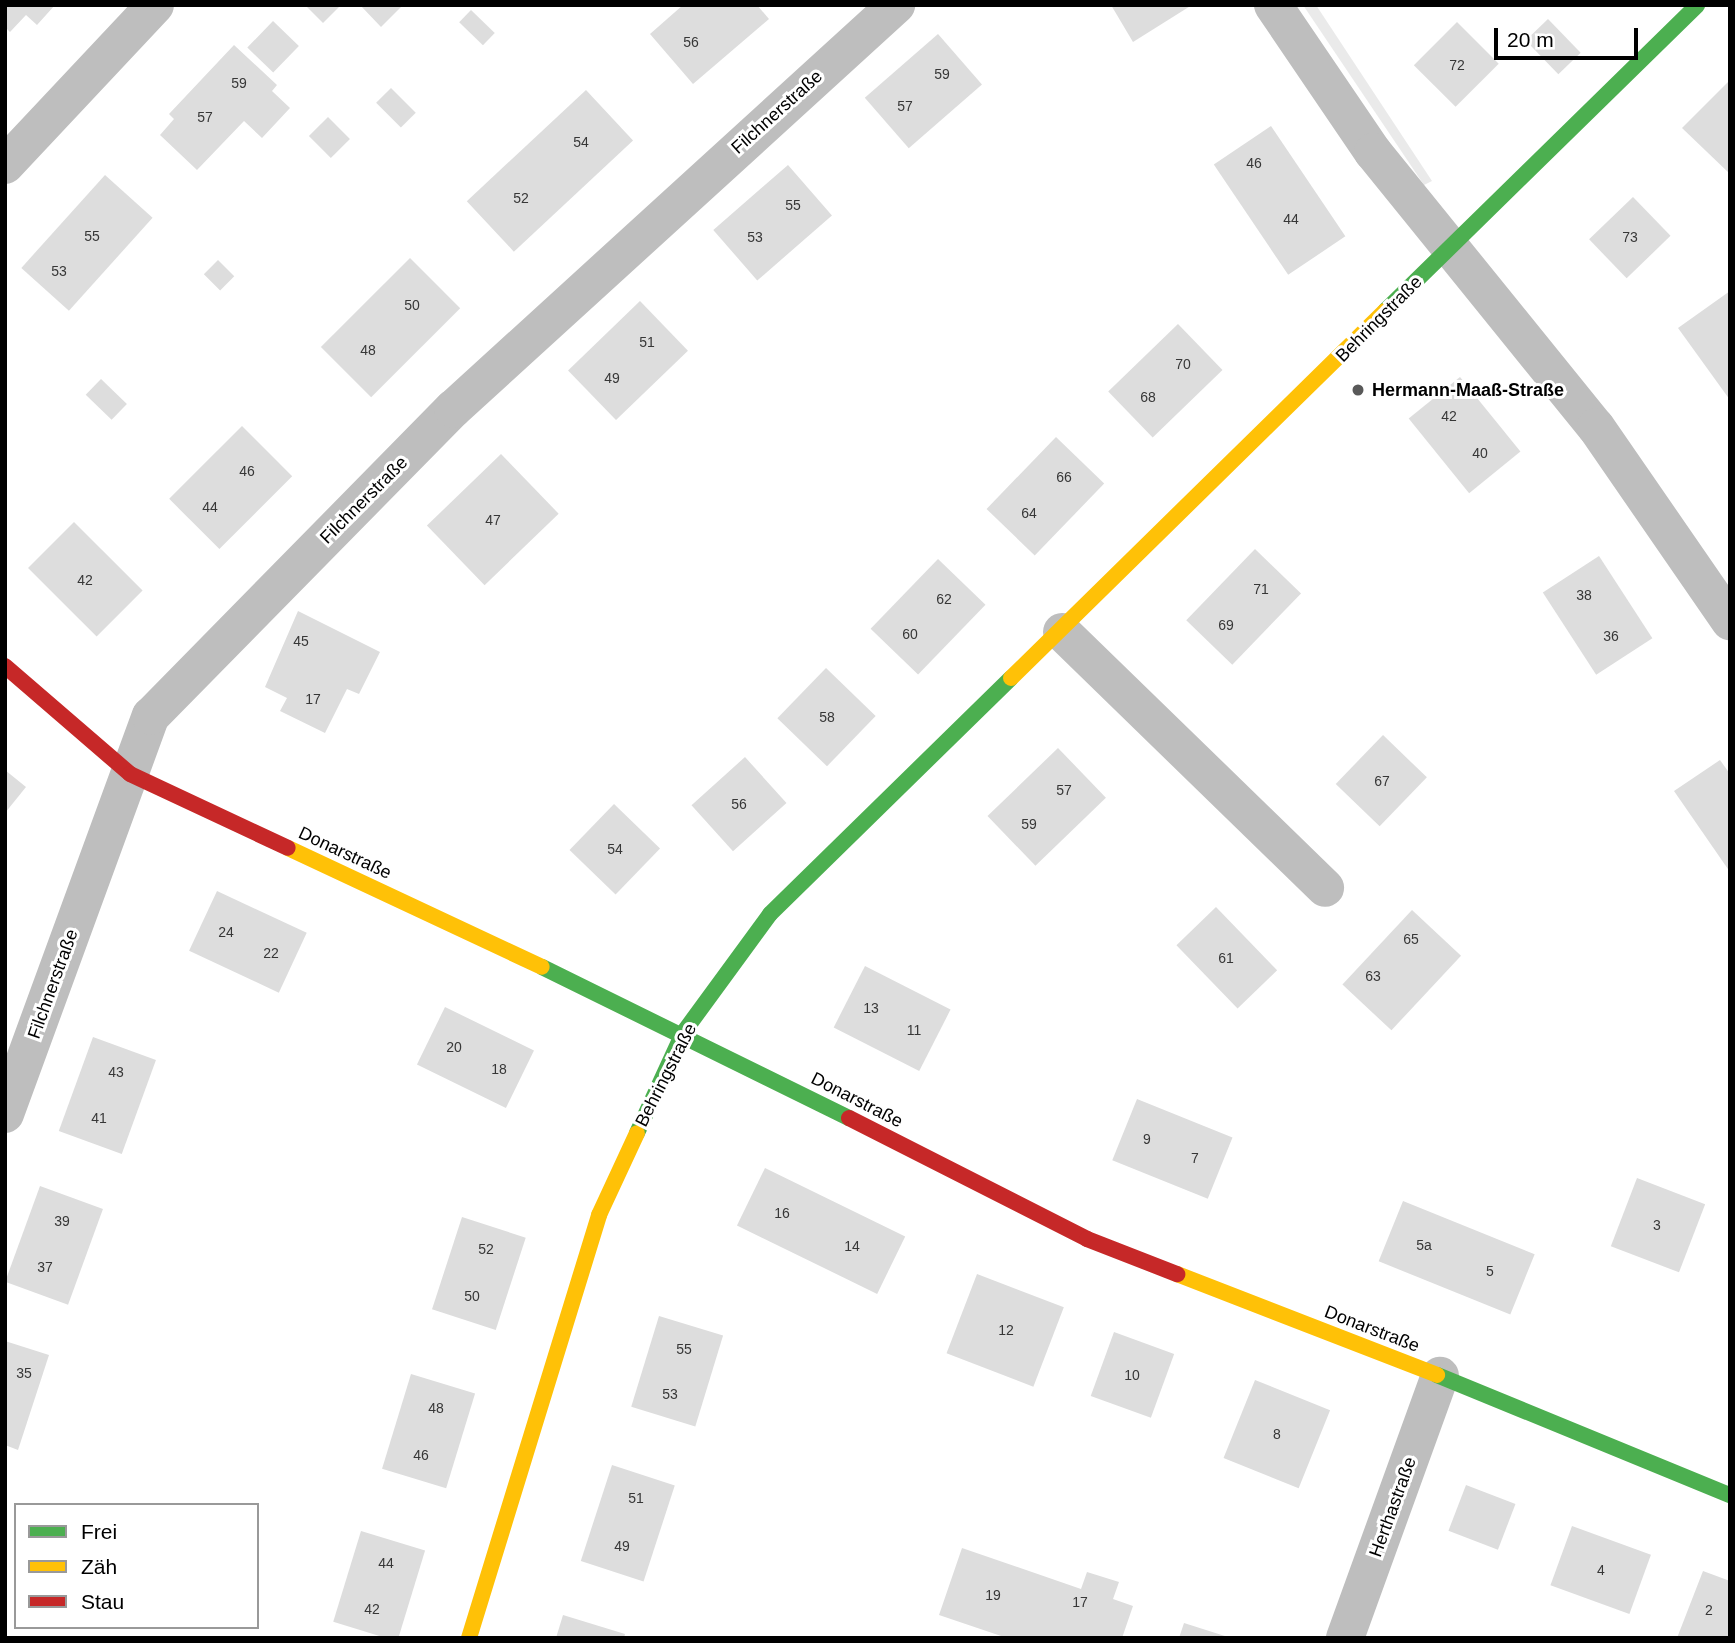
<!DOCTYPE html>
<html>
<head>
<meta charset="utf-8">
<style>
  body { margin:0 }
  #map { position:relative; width:1735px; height:1643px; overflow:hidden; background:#fff; font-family:Arial,sans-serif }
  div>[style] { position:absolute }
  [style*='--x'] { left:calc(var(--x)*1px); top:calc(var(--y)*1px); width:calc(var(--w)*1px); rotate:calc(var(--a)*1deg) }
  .green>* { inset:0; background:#eaeaea }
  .building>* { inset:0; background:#ddd; transform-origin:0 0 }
  .street>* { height:38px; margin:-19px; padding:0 19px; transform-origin:19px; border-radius:19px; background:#bebebe }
  .fast>* { height:16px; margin:-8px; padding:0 8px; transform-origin:8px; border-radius:8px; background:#4caf50 }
  .slow>* { height:16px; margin:-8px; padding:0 8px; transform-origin:8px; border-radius:8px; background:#ffc107 }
  .jam>* { height:16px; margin:-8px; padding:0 8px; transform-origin:8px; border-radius:8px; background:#c62828 }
  .dots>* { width:19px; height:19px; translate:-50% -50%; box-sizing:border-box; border:4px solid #fff; border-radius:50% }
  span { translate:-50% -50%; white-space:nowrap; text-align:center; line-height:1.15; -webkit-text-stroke:6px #fff; paint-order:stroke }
  .number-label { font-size:14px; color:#373737 }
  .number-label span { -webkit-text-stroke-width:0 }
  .street-label { font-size:18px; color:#000 }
  .poi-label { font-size:18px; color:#000; font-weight:700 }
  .left { translate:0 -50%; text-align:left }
  .frame { position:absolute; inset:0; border:7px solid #000; pointer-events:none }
  .legend { position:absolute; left:14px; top:1503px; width:245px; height:126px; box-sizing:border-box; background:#fff; border:2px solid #999; margin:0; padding:9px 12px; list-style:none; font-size:21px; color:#000 }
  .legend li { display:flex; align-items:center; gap:14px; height:35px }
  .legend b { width:35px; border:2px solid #999 }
  .scale { position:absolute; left:1494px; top:28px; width:144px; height:32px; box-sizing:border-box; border:4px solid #000; border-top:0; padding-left:9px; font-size:21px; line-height:24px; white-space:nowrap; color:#000; -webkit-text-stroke:5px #fff; paint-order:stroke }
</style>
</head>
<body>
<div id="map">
  <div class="green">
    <div style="clip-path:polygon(1303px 5px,1316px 5px,1432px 181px,1424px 185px)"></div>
  </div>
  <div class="building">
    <div style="clip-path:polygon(5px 5px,55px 5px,37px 25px,26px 15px,10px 32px,5px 27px)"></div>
    <div style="clip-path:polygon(305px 5px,341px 5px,323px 23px)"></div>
    <div style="clip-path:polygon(360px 5px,403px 5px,381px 27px)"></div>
    <div style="clip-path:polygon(683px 5px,757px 5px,769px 19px,693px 84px,650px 34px)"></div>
    <div style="clip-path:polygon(1111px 5px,1192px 5px,1133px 42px)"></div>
    <div style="left:471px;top:10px;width:33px;height:17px;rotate:44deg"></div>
    <div style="left:1548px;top:19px;width:47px;height:31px;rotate:46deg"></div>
    <div style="left:273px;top:21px;width:36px;height:37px;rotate:44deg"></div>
    <div style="left:1457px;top:22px;width:59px;height:61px;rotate:45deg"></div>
    <div style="left:938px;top:34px;width:67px;height:97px;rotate:49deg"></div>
    <div style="clip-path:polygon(234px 45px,277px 85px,272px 91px,290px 108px,262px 138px,244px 121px,197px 170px,160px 135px,174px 119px,169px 114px)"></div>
    <div style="clip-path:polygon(1730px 80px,1730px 174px,1682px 128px)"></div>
    <div style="left:391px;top:88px;width:35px;height:21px;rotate:45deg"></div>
    <div style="left:586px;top:90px;width:69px;height:163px;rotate:47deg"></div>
    <div style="left:328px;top:117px;width:31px;height:27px;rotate:45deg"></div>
    <div style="left:1271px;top:126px;width:133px;height:69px;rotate:56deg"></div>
    <div style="left:788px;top:165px;width:67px;height:99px;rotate:49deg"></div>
    <div style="left:105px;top:175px;width:64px;height:125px;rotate:42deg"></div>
    <div style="left:1633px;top:197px;width:54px;height:61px;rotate:46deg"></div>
    <div style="left:410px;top:258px;width:71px;height:126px;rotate:45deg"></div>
    <div style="left:218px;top:260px;width:23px;height:20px;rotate:45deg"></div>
    <div style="clip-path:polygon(1730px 291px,1730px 400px,1678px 328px)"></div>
    <div style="left:640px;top:301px;width:69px;height:100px;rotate:46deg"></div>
    <div style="left:1178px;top:324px;width:64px;height:97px;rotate:46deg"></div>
    <div style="left:1460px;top:377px;width:96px;height:66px;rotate:51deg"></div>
    <div style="left:101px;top:379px;width:36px;height:22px;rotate:44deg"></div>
    <div style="left:242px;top:426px;width:71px;height:103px;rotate:45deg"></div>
    <div style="left:1056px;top:437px;width:67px;height:100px;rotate:44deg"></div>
    <div style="left:501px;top:454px;width:83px;height:103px;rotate:46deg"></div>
    <div style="left:74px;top:522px;width:97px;height:65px;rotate:45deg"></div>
    <div style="left:1255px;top:549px;width:64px;height:99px;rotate:44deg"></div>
    <div style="left:1599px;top:556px;width:98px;height:67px;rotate:57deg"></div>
    <div style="left:938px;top:559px;width:66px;height:97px;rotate:44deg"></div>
    <div style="clip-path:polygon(298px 611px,380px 652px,359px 694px,347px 689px,325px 733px,280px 711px,287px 698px,265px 687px)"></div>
    <div style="left:826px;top:668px;width:69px;height:70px;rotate:44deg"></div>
    <div style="left:1383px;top:735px;width:61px;height:68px;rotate:44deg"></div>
    <div style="left:1058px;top:748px;width:69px;height:98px;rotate:46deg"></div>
    <div style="left:745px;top:757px;width:62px;height:72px;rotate:48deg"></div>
    <div style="clip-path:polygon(1720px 760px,1730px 774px,1730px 872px,1674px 791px)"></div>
    <div style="clip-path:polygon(5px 770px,26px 787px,5px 813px)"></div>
    <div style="left:614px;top:804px;width:64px;height:64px;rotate:44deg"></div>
    <div style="left:217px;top:891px;width:99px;height:66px;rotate:25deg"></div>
    <div style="left:1216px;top:907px;width:88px;height:55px;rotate:46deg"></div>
    <div style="left:1412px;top:910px;width:67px;height:102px;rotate:43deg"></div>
    <div style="left:865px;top:966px;width:96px;height:69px;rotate:27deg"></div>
    <div style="left:445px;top:1007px;width:99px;height:64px;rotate:26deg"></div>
    <div style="left:93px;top:1037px;width:67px;height:100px;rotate:20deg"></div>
    <div style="left:1137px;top:1099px;width:103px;height:66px;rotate:22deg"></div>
    <div style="left:765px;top:1168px;width:156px;height:64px;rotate:26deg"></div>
    <div style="left:1637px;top:1178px;width:73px;height:73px;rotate:21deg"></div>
    <div style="left:40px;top:1186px;width:67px;height:102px;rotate:20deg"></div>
    <div style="left:1403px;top:1201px;width:142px;height:65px;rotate:22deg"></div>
    <div style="left:462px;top:1217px;width:67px;height:97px;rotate:18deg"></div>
    <div style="left:977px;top:1274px;width:93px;height:85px;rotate:21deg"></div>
    <div style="left:659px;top:1316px;width:67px;height:95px;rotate:17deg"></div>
    <div style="left:1114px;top:1332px;width:64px;height:68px;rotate:20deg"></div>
    <div style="clip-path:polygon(5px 1341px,49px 1355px,18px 1450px,5px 1445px)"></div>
    <div style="left:411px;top:1374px;width:67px;height:99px;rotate:17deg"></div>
    <div style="left:1255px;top:1380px;width:81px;height:84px;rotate:22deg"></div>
    <div style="left:612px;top:1465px;width:66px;height:101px;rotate:18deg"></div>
    <div style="left:1466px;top:1485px;width:53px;height:49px;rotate:21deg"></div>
    <div style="left:1572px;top:1526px;width:84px;height:63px;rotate:20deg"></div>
    <div style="left:361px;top:1531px;width:67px;height:95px;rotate:17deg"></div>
    <div style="clip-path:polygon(962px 1548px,1081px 1589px,1087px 1572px,1119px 1582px,1113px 1599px,1133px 1606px,1122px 1638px,1007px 1638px,939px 1615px)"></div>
    <div style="clip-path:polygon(1703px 1571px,1730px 1581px,1730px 1638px,1677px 1638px)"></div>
    <div style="clip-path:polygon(563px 1615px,625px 1634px,624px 1638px,556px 1638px)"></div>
    <div style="clip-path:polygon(1184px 1623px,1228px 1637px,1228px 1638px,1179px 1638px)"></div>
  </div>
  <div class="street">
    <div style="--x:1273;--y:5;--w:178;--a:55.8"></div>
    <div style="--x:1373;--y:152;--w:354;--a:51"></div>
    <div style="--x:1596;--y:427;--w:236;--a:55.4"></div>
    <div style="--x:5;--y:165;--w:219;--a:-46.8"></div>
    <div style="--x:1062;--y:632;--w:367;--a:44.2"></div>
    <div style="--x:5;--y:1114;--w:424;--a:-69.9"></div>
    <div style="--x:151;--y:716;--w:431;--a:-45.5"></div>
    <div style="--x:453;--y:409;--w:600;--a:-42.36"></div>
    <div style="--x:1345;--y:1638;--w:279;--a:-70.1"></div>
  </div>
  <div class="fast">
    <div style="--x:1385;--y:311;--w:437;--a:-44.4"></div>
    <div style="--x:542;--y:967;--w:342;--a:26.2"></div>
    <div style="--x:637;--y:1133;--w:110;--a:-65.3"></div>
    <div style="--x:683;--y:1033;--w:147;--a:-53.8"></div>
    <div style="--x:770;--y:914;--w:337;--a:-44.4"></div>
    <div style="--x:1437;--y:1375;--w:317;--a:22.3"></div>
  </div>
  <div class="slow">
    <div style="--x:1011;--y:678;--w:524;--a:-44.46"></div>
    <div style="--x:288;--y:848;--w:280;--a:25.1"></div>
    <div style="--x:1177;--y:1274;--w:279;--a:21.2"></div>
    <div style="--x:469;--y:1638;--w:443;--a:-72.9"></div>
    <div style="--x:599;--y:1215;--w:90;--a:-65.1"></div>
  </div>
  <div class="jam">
    <div style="--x:5;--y:666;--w:165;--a:40.8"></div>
    <div style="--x:130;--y:774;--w:174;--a:25.1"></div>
    <div style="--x:849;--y:1118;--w:267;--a:26.9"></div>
    <div style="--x:1087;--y:1239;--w:97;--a:21.3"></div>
  </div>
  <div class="dots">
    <div style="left:1358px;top:390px;background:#595959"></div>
  </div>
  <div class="number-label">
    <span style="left:691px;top:42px">56</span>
    <span style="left:1457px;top:65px">72</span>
    <span style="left:942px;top:74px">59</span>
    <span style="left:239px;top:83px">59</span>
    <span style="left:905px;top:106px">57</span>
    <span style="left:205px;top:117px">57</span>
    <span style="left:581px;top:142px">54</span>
    <span style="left:1254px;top:163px">46</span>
    <span style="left:521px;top:198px">52</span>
    <span style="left:793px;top:205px">55</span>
    <span style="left:1291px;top:219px">44</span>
    <span style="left:92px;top:236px">55</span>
    <span style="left:755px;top:237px">53</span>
    <span style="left:1630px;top:237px">73</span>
    <span style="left:59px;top:271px">53</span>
    <span style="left:412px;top:305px">50</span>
    <span style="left:647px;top:342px">51</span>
    <span style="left:368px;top:350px">48</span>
    <span style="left:1183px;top:364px">70</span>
    <span style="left:612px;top:378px">49</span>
    <span style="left:1148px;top:397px">68</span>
    <span style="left:1449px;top:416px">42</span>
    <span style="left:1480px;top:453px">40</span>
    <span style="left:247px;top:471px">46</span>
    <span style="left:1064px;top:477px">66</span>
    <span style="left:210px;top:507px">44</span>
    <span style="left:1029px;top:513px">64</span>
    <span style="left:493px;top:520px">47</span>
    <span style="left:85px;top:580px">42</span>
    <span style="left:1261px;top:589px">71</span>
    <span style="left:1584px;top:595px">38</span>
    <span style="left:944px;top:599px">62</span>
    <span style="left:1226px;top:625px">69</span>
    <span style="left:910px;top:634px">60</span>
    <span style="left:1611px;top:636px">36</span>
    <span style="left:301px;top:641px">45</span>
    <span style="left:313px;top:699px">17</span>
    <span style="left:827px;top:717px">58</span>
    <span style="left:1382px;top:781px">67</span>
    <span style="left:1064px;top:790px">57</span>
    <span style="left:739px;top:804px">56</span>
    <span style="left:1029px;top:824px">59</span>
    <span style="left:615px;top:849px">54</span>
    <span style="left:226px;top:932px">24</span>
    <span style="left:1411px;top:939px">65</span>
    <span style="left:271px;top:953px">22</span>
    <span style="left:1226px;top:958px">61</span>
    <span style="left:1373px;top:976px">63</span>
    <span style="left:871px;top:1008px">13</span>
    <span style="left:914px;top:1030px">11</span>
    <span style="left:454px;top:1047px">20</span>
    <span style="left:499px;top:1069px">18</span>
    <span style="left:116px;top:1072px">43</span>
    <span style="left:99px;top:1118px">41</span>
    <span style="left:1147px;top:1139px">9</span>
    <span style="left:1195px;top:1158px">7</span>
    <span style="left:782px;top:1213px">16</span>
    <span style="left:62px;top:1221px">39</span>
    <span style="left:1657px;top:1225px">3</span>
    <span style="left:1424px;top:1245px">5a</span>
    <span style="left:852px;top:1246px">14</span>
    <span style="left:486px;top:1249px">52</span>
    <span style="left:45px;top:1267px">37</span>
    <span style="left:1490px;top:1271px">5</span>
    <span style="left:472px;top:1296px">50</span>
    <span style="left:1006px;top:1330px">12</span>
    <span style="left:684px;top:1349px">55</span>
    <span style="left:24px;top:1373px">35</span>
    <span style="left:1132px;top:1375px">10</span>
    <span style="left:670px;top:1394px">53</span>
    <span style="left:436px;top:1408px">48</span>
    <span style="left:1277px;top:1434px">8</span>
    <span style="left:421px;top:1455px">46</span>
    <span style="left:636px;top:1498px">51</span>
    <span style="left:622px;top:1546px">49</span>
    <span style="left:386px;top:1563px">44</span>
    <span style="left:1601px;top:1570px">4</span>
    <span style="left:993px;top:1595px">19</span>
    <span style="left:1080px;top:1602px">17</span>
    <span style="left:372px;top:1609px">42</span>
    <span style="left:1709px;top:1610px">2</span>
  </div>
  <div class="street-label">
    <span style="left:777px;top:112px;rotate:-42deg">Filchnerstraße</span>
    <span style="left:1379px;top:319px;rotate:-45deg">Behringstraße</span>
    <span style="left:364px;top:500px;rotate:-45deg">Filchnerstraße</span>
    <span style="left:345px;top:853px;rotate:25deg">Donarstraße</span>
    <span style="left:53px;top:984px;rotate:-70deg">Filchnerstraße</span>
    <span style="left:666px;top:1075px;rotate:-63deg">Behringstraße</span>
    <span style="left:857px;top:1100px;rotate:27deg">Donarstraße</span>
    <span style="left:1372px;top:1329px;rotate:21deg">Donarstraße</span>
    <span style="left:1393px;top:1507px;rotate:-70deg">Herthastraße</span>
  </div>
  <div class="poi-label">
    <span class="left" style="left:1372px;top:390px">Hermann-Maaß-Straße</span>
  </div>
  <div class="frame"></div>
  <ul class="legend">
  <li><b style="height:9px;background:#4caf50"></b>Frei</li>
  <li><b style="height:9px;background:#ffc107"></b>Zäh</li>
  <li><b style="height:9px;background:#c62828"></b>Stau</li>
  </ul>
  <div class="scale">20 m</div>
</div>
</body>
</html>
